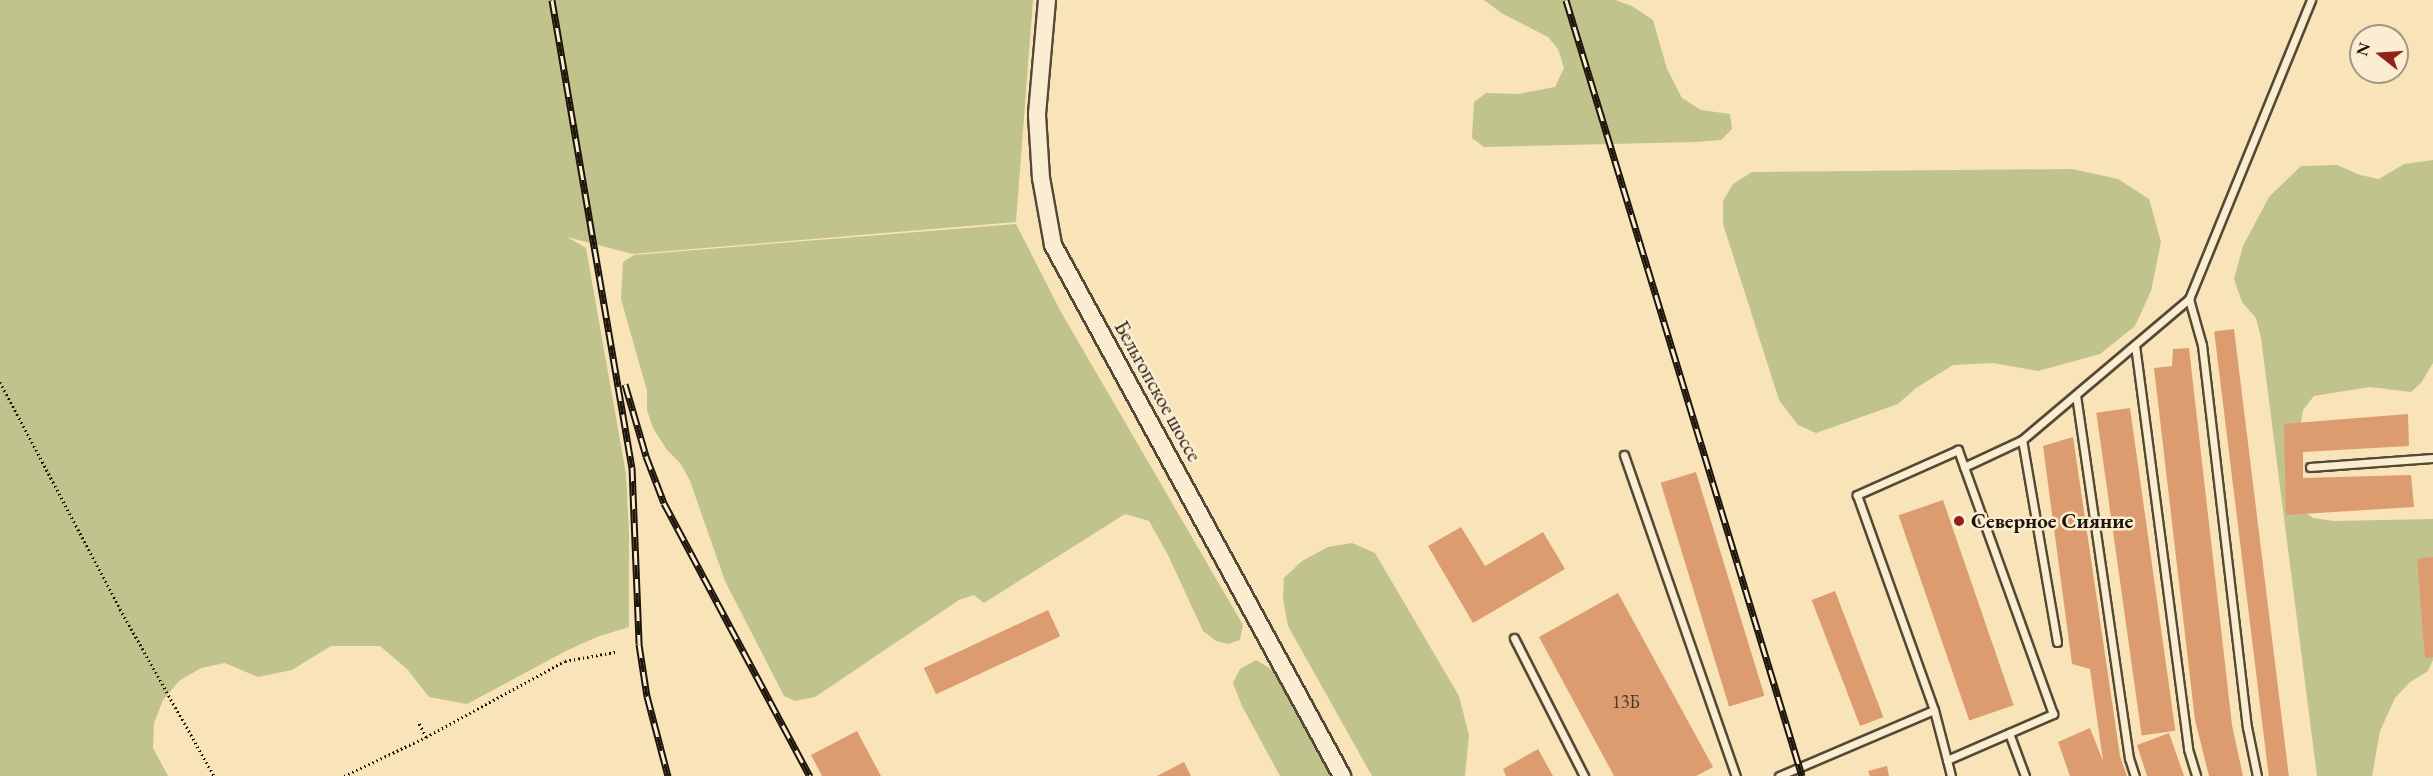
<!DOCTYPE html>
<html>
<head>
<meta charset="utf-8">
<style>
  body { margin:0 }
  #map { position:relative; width:2433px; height:776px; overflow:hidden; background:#f8e4b8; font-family:"EB Garamond",serif }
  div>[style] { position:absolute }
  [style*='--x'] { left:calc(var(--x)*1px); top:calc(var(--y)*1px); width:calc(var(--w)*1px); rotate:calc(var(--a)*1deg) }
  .green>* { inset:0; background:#c1c38c }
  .building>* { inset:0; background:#dc9c70; transform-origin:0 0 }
  .path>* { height:3px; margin-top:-1.5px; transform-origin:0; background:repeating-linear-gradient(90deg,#1d150b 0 1.5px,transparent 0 4.5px) }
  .roads { filter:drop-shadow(2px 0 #544936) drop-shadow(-2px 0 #544936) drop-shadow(0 2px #544936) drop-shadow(0 -2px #544936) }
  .service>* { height:7px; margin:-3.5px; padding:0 3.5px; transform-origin:3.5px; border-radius:3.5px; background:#faedd1 }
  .tertiary>* { height:16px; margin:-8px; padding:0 8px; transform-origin:8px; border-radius:8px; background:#faedd1 }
  .rail>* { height:7px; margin-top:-3.5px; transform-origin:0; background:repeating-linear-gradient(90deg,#faedd1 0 14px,#1d150b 0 28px); box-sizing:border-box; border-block:2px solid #1d150b }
  .dots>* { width:16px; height:16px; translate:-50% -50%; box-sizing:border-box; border:3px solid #faedd1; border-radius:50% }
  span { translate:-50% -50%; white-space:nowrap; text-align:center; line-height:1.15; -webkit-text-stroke:5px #faedd1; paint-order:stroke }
  .number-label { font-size:18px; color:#4d3724 }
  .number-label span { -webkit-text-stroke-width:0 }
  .street-label { font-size:21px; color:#1d150b }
  .poi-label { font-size:21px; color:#1d150b; font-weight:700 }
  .left { translate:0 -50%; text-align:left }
  .north { position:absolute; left:2349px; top:24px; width:60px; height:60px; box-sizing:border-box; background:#faedd1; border:2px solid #a29782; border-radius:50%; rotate:287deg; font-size:16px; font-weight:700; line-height:24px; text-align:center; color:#1d150b }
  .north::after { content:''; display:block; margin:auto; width:21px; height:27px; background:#8f2418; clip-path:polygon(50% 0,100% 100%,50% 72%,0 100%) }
</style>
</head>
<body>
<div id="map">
  <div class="green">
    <div style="clip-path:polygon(0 0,1033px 0,1016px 222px,633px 254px,567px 237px,586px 248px,626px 474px,629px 533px,629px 627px,597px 637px,568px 650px,467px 704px,429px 697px,407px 669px,380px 646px,331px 646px,292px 670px,258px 677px,225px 663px,201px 668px,179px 681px,163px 700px,154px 723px,153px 748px,168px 776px,0 776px)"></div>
    <div style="clip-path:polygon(1484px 0,1615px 0,1632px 6px,1653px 20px,1667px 69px,1682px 98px,1701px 110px,1730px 114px,1732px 129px,1721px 140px,1695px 142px,1484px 147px,1472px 138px,1474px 102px,1486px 93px,1518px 94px,1555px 87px,1564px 68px,1558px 49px,1548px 37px,1503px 14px)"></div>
    <div style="clip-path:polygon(2433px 160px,2433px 363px,2421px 383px,2411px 392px,2370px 387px,2314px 396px,2303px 410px,2299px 436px,2299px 508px,2313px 518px,2334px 521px,2433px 519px,2433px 660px,2428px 671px,2410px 682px,2395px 698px,2380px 731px,2372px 776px,2317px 776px,2261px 338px,2256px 318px,2242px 302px,2234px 279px,2243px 246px,2269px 197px,2301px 166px,2337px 165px,2360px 175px,2379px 179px,2404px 164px)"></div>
    <div style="clip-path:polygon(2072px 169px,2118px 179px,2149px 199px,2161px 242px,2151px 291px,2135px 326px,2100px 354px,2038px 371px,1993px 363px,1953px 365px,1916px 388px,1898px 404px,1816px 433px,1798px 425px,1779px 400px,1723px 224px,1723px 201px,1733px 184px,1752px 172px)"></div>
    <div style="clip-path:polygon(1016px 224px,1061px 312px,1243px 625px,1240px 640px,1228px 644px,1216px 641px,1203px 631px,1168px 555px,1149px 521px,1125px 514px,984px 603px,974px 595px,959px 600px,815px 697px,795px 701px,784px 696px,725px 581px,690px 481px,681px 464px,667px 450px,653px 428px,647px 410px,647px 391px,621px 299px,623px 262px,634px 255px)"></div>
    <div style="clip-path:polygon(1352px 543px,1375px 553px,1459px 696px,1469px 735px,1465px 776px,1372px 776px,1288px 626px,1283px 599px,1284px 578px,1302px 561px,1328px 547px)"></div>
    <div style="clip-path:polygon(1256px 660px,1276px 672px,1332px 776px,1280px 776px,1242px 706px,1233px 683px,1240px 669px)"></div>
  </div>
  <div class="building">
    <div style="left:2234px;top:329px;width:451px;height:20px;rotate:83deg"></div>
    <div style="clip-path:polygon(2189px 348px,2232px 725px,2243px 776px,2209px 776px,2195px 720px,2154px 368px,2172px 366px,2173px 349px)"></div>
    <div style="left:2130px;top:408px;width:326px;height:34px;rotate:82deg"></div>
    <div style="clip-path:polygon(2408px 414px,2409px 446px,2303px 452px,2303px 478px,2411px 475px,2414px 507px,2286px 515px,2284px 424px)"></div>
    <div style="clip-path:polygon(2073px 437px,2120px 756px,2127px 776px,2070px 776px,2058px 742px,2090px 728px,2103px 761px,2090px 669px,2072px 664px,2043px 446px)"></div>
    <div style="left:1696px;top:472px;width:234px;height:37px;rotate:73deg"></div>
    <div style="left:1943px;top:500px;width:217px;height:47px;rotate:71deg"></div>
    <div style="clip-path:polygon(1461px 527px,1485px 566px,1543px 532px,1565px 569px,1473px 623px,1428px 546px)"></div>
    <div style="clip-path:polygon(2433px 557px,2433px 657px,2425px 658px,2417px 559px)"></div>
    <div style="left:1835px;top:591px;width:135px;height:25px;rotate:69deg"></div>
    <div style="clip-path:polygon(1618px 593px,1713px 767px,1696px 776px,1614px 776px,1539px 637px)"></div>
    <div style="left:1048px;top:610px;width:29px;height:137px;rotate:65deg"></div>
    <div style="clip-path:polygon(857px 731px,881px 776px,822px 776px,811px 755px)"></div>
    <div style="clip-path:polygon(2169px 733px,2184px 776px,2147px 776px,2137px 745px)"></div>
    <div style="clip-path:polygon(1538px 749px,1553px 776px,1506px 776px,1503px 769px)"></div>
    <div style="clip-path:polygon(1184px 762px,1191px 776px,1157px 776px)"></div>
    <div style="clip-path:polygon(1887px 766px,1889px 776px,1870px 776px,1868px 771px)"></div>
  </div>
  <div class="path">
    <div style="--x:0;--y:382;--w:257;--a:62.1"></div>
    <div style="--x:120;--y:609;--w:192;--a:60.6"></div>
    <div style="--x:426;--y:737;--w:158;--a:-28.7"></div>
    <div style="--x:565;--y:661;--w:51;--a:-10.2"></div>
    <div style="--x:344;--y:776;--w:91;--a:-25.4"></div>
    <div style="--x:426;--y:737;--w:18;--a:-117"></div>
  </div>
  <div class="roads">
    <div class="service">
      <div style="--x:2189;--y:299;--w:48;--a:74.2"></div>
      <div style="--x:2202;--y:345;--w:385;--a:83.3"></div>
      <div style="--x:2247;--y:727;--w:50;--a:78.5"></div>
      <div style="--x:2135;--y:345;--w:407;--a:82.5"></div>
      <div style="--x:2188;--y:749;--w:28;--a:73"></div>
      <div style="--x:2076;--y:395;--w:367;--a:81.7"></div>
      <div style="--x:2129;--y:758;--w:19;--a:72"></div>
      <div style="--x:1624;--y:455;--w:340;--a:70.8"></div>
      <div style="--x:1964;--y:467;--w:64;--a:-25"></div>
      <div style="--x:2310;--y:467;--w:123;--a:-4.2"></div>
      <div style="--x:1514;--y:638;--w:155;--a:63.1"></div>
      <div style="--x:2057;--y:642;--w:205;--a:-99.8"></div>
      <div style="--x:2022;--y:440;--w:219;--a:-40.2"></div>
      <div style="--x:2189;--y:299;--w:323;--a:-67.8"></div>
      <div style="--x:2009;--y:733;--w:46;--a:69.6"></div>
      <div style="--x:1947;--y:760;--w:116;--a:-23.5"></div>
      <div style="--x:2053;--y:714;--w:281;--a:-109.8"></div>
      <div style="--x:1958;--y:450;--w:111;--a:156"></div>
      <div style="--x:1857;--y:495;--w:228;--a:70.3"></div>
      <div style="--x:1934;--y:710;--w:52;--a:75.4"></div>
      <div style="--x:1947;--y:760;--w:16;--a:76"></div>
      <div style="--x:1779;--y:776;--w:168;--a:-23.1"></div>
    </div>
    <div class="tertiary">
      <div style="--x:1047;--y:0;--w:115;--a:95"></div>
      <div style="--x:1037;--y:115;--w:63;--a:86.4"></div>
      <div style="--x:1041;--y:178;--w:68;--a:79.8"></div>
      <div style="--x:1053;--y:245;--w:605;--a:61.44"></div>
    </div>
  </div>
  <div class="rail">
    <div style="--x:552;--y:0;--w:474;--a:80.3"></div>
    <div style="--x:632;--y:467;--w:177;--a:87.7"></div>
    <div style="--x:639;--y:644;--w:53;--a:81.3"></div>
    <div style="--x:647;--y:696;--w:83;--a:75.3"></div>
    <div style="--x:1566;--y:0;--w:811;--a:73.08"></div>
    <div style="--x:625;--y:384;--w:75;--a:73.7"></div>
    <div style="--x:646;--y:456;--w:50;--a:69"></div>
    <div style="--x:664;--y:503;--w:310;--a:61.9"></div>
  </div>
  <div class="dots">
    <div style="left:1959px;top:521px;background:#8f2418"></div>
  </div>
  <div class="number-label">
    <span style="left:1626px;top:702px">13Б</span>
  </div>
  <div class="street-label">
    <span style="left:1158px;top:391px;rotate:61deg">Бельгопское шоссе</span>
  </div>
  <div class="poi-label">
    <span class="left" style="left:1971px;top:521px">Северное Сияние</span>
  </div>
  <div class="north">N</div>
</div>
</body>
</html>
